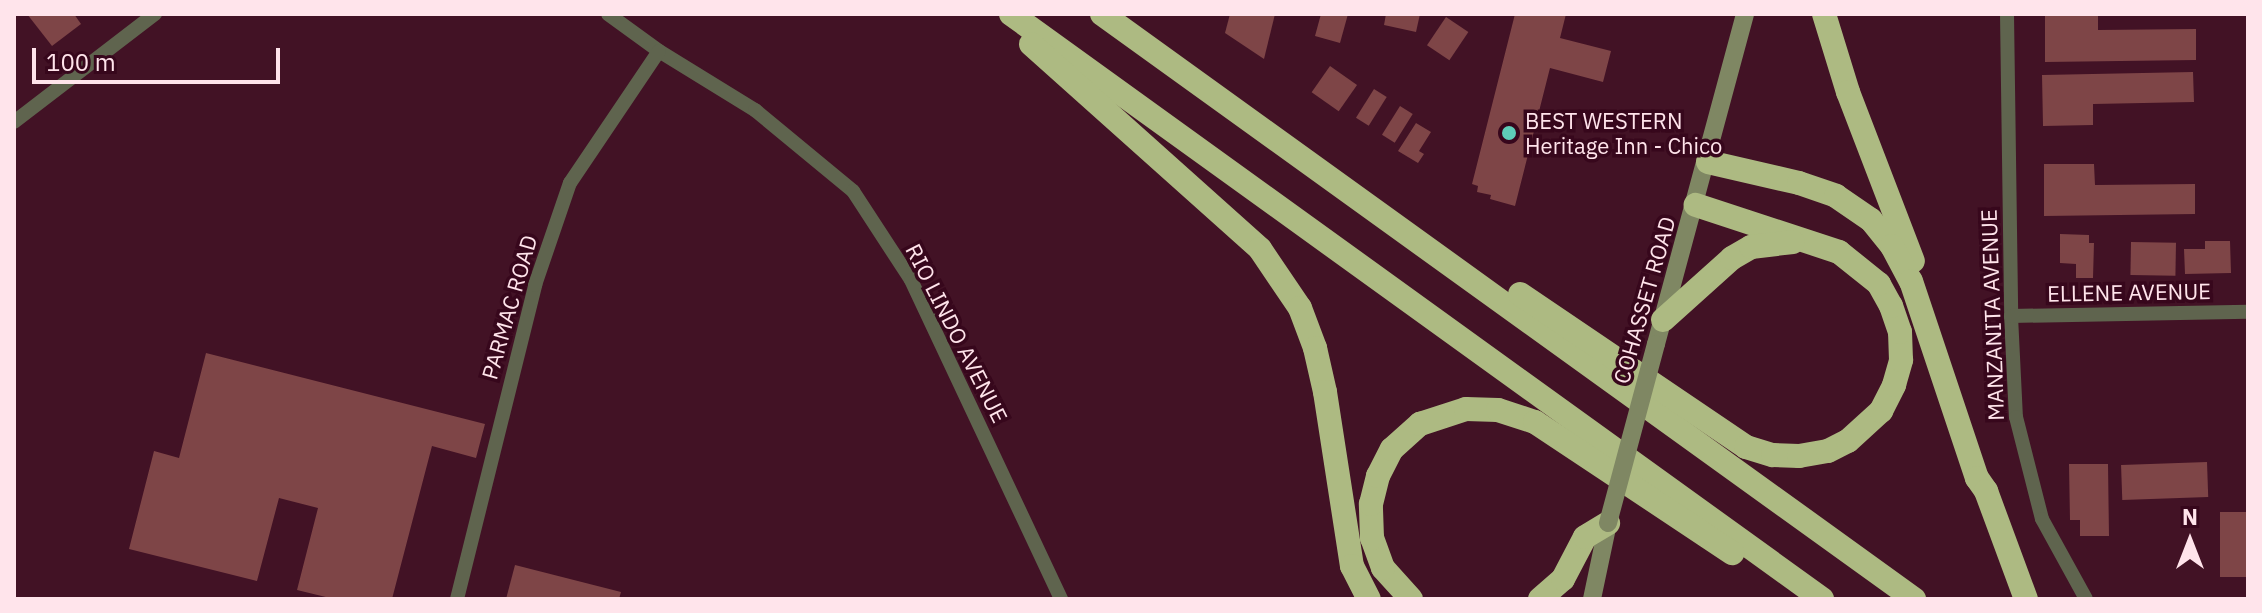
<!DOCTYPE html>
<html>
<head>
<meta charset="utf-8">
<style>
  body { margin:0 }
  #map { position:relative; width:2262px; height:613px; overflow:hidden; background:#421225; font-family:"IBM Plex Sans",sans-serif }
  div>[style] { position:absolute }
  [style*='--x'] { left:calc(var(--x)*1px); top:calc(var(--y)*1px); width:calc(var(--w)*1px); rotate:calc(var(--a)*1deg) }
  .building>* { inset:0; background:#7e4547; transform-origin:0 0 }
  .minor>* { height:14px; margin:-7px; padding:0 7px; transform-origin:7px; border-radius:7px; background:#5f644e }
  .secondary>* { height:18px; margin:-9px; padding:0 9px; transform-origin:9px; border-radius:9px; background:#7f8763 }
  .motorway>* { height:24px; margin:-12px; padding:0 12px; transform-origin:12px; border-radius:12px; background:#adba82 }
  .secondary-bridge>* { height:18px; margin:-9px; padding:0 9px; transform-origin:9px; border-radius:9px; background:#7f8763 }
  .dots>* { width:22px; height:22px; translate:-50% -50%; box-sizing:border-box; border:4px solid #37071c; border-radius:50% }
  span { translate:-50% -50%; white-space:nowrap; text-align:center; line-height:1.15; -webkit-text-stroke:7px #37071c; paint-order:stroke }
  .poi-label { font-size:22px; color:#ffe4eb }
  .left { translate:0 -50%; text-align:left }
  .street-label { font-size:22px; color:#ffe4eb }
  .frame { position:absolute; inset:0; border:16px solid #ffe4eb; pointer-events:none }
  .north { position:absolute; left:2150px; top:501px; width:80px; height:80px; -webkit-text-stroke:6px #37071c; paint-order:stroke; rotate:0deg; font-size:22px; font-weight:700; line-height:32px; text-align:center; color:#ffe4eb }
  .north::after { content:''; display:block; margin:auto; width:28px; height:36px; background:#ffe4eb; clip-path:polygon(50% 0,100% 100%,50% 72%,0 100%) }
  .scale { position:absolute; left:32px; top:48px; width:248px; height:36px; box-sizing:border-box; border:4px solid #ffe4eb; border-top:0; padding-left:10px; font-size:24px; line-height:28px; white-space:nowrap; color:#ffe4eb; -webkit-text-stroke:6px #37071c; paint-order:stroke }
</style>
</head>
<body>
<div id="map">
  <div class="building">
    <div style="clip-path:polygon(27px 14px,74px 14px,81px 24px,52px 46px)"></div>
    <div style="clip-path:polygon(1230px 14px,1275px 14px,1264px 59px,1225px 33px)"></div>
    <div style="clip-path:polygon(1321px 14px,1348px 14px,1340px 43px,1315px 36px)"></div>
    <div style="clip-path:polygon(1386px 14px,1420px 14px,1416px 32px,1384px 25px)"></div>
    <div style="clip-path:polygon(1515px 14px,1566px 14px,1560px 38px,1611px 51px,1603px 82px,1550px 68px,1515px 206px,1490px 199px,1491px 195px,1477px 192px,1478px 186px,1472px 184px)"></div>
    <div style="clip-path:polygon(2045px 14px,2098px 14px,2098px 30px,2196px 29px,2196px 60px,2045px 62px)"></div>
    <div style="left:1446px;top:17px;width:27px;height:34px;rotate:34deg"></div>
    <div style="left:1330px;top:66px;width:33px;height:32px;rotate:35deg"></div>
    <div style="clip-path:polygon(2193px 72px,2194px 102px,2093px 104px,2093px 125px,2043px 126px,2042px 75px)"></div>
    <div style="left:1374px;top:89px;width:15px;height:34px;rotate:32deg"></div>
    <div style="left:1400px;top:106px;width:15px;height:34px;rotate:32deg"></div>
    <div style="clip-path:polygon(1416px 123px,1431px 132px,1419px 151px,1424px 154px,1418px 163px,1398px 151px)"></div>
    <div style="clip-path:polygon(2044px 164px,2094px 164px,2095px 185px,2195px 184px,2195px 214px,2044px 216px)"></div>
    <div style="clip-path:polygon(2060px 234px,2089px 235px,2089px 243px,2094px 243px,2093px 278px,2076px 278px,2076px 264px,2060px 263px)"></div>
    <div style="clip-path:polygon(2205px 241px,2230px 241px,2231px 273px,2185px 274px,2184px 249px,2205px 249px)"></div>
    <div style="left:2131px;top:242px;width:45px;height:33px;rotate:1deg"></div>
    <div style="clip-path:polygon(206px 353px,485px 424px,476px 458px,432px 446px,392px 599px,334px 599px,297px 590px,318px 508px,279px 498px,257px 581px,129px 549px,154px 451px,179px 458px)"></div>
    <div style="left:2207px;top:462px;width:35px;height:86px;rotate:88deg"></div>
    <div style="clip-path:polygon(2069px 464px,2108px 464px,2109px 536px,2080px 536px,2080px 520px,2070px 520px)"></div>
    <div style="left:2220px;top:512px;width:28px;height:65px"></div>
    <div style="clip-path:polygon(515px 565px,621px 592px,619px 599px,506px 599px)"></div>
  </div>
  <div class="minor">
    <div style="--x:608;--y:14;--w:63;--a:36"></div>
    <div style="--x:659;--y:51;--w:113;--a:31.6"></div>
    <div style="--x:755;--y:110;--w:127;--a:39.6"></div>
    <div style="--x:853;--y:191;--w:106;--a:56.9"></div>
    <div style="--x:911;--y:280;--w:353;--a:64.8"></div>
    <div style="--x:2007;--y:14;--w:302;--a:89.2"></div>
    <div style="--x:2011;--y:316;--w:101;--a:87.2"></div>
    <div style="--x:2016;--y:417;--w:105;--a:75.7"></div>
    <div style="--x:2042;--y:519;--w:91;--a:61.2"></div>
    <div style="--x:14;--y:122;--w:178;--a:-37.5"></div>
    <div style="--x:2011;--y:316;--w:237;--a:-1"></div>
    <div style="--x:457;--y:599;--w:324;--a:-76"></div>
    <div style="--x:535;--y:285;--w:108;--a:-71.1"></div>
    <div style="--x:570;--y:183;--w:159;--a:-56"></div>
  </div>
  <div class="secondary">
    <div style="--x:1656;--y:344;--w:342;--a:-74.9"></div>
    <div style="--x:1592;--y:599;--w:78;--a:-78.1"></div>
  </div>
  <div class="motorway">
    <div style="--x:1011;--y:14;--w:1000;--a:35.8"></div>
    <div style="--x:1102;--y:14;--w:1001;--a:35.77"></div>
    <div style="--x:1824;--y:14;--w:82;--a:72.9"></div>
    <div style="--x:1848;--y:92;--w:181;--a:69"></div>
    <div style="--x:1031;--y:44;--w:307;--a:41.8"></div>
    <div style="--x:1260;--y:249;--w:71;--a:55.9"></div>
    <div style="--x:1300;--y:308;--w:43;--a:69.4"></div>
    <div style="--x:1315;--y:348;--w:45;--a:77.2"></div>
    <div style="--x:1325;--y:392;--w:176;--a:81.2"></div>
    <div style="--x:1352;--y:566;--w:37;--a:63"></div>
    <div style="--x:1708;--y:162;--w:93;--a:13"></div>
    <div style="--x:1799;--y:183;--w:39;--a:19"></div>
    <div style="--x:1836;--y:196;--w:42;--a:34.4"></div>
    <div style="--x:1871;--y:220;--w:33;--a:51"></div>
    <div style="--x:1892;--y:246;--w:40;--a:62"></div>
    <div style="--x:1911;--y:281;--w:208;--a:71.5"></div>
    <div style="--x:1977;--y:478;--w:16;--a:55"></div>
    <div style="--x:1986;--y:491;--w:115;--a:69.7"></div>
    <div style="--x:1520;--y:294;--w:273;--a:34.1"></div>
    <div style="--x:1746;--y:447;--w:28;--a:17"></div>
    <div style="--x:1773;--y:455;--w:26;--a:2"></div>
    <div style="--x:1799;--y:456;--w:29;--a:-10"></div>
    <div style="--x:1828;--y:451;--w:22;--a:-27"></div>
    <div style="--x:1848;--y:441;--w:45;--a:-42.3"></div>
    <div style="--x:1881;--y:411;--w:29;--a:-63"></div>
    <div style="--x:1894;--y:385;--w:26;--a:-74"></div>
    <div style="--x:1901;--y:360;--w:28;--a:-92"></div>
    <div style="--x:1900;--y:332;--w:28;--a:-109"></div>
    <div style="--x:1891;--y:306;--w:25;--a:-119"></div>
    <div style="--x:1879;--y:284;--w:51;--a:-141.3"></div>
    <div style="--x:1839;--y:252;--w:151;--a:-161.8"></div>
    <div style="--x:1663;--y:320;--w:93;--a:-41.9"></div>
    <div style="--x:1732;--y:258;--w:22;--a:-30"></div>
    <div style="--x:1751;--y:247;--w:42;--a:-6.8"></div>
    <div style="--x:1411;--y:599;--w:42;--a:-132.1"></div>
    <div style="--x:1383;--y:568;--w:32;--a:-110"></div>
    <div style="--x:1372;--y:538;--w:34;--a:-92"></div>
    <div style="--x:1371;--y:504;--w:29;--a:-76"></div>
    <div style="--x:1378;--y:476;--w:30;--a:-63"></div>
    <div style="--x:1392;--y:449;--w:38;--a:-42"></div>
    <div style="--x:1420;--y:424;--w:48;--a:-18.1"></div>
    <div style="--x:1466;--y:409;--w:32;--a:2"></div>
    <div style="--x:1498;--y:410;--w:39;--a:18"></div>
    <div style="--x:1535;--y:422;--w:237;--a:33.6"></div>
    <div style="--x:1540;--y:599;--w:30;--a:-41"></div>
    <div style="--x:1563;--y:579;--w:47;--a:-62.4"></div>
    <div style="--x:1585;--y:537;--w:27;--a:-31"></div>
  </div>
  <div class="secondary-bridge">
    <div style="--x:1608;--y:523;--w:185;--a:-75"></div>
  </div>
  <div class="dots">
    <div style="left:1509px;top:133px;background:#5eceb8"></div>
  </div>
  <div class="poi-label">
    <span class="left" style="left:1525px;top:133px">BEST WESTERN<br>Heritage Inn - Chico</span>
  </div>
  <div class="street-label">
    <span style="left:2129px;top:292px;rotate:-1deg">ELLENE AVENUE</span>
    <span style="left:1644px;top:300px;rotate:-74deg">COHASSET ROAD</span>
    <span style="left:509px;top:307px;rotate:-74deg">PARMAC ROAD</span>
    <span style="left:1992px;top:315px;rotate:-92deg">MANZANITA AVENUE</span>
    <span style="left:957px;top:333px;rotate:63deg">RIO LINDO AVENUE</span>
  </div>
  <div class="frame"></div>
  <div class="north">N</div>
  <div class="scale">100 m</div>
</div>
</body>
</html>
